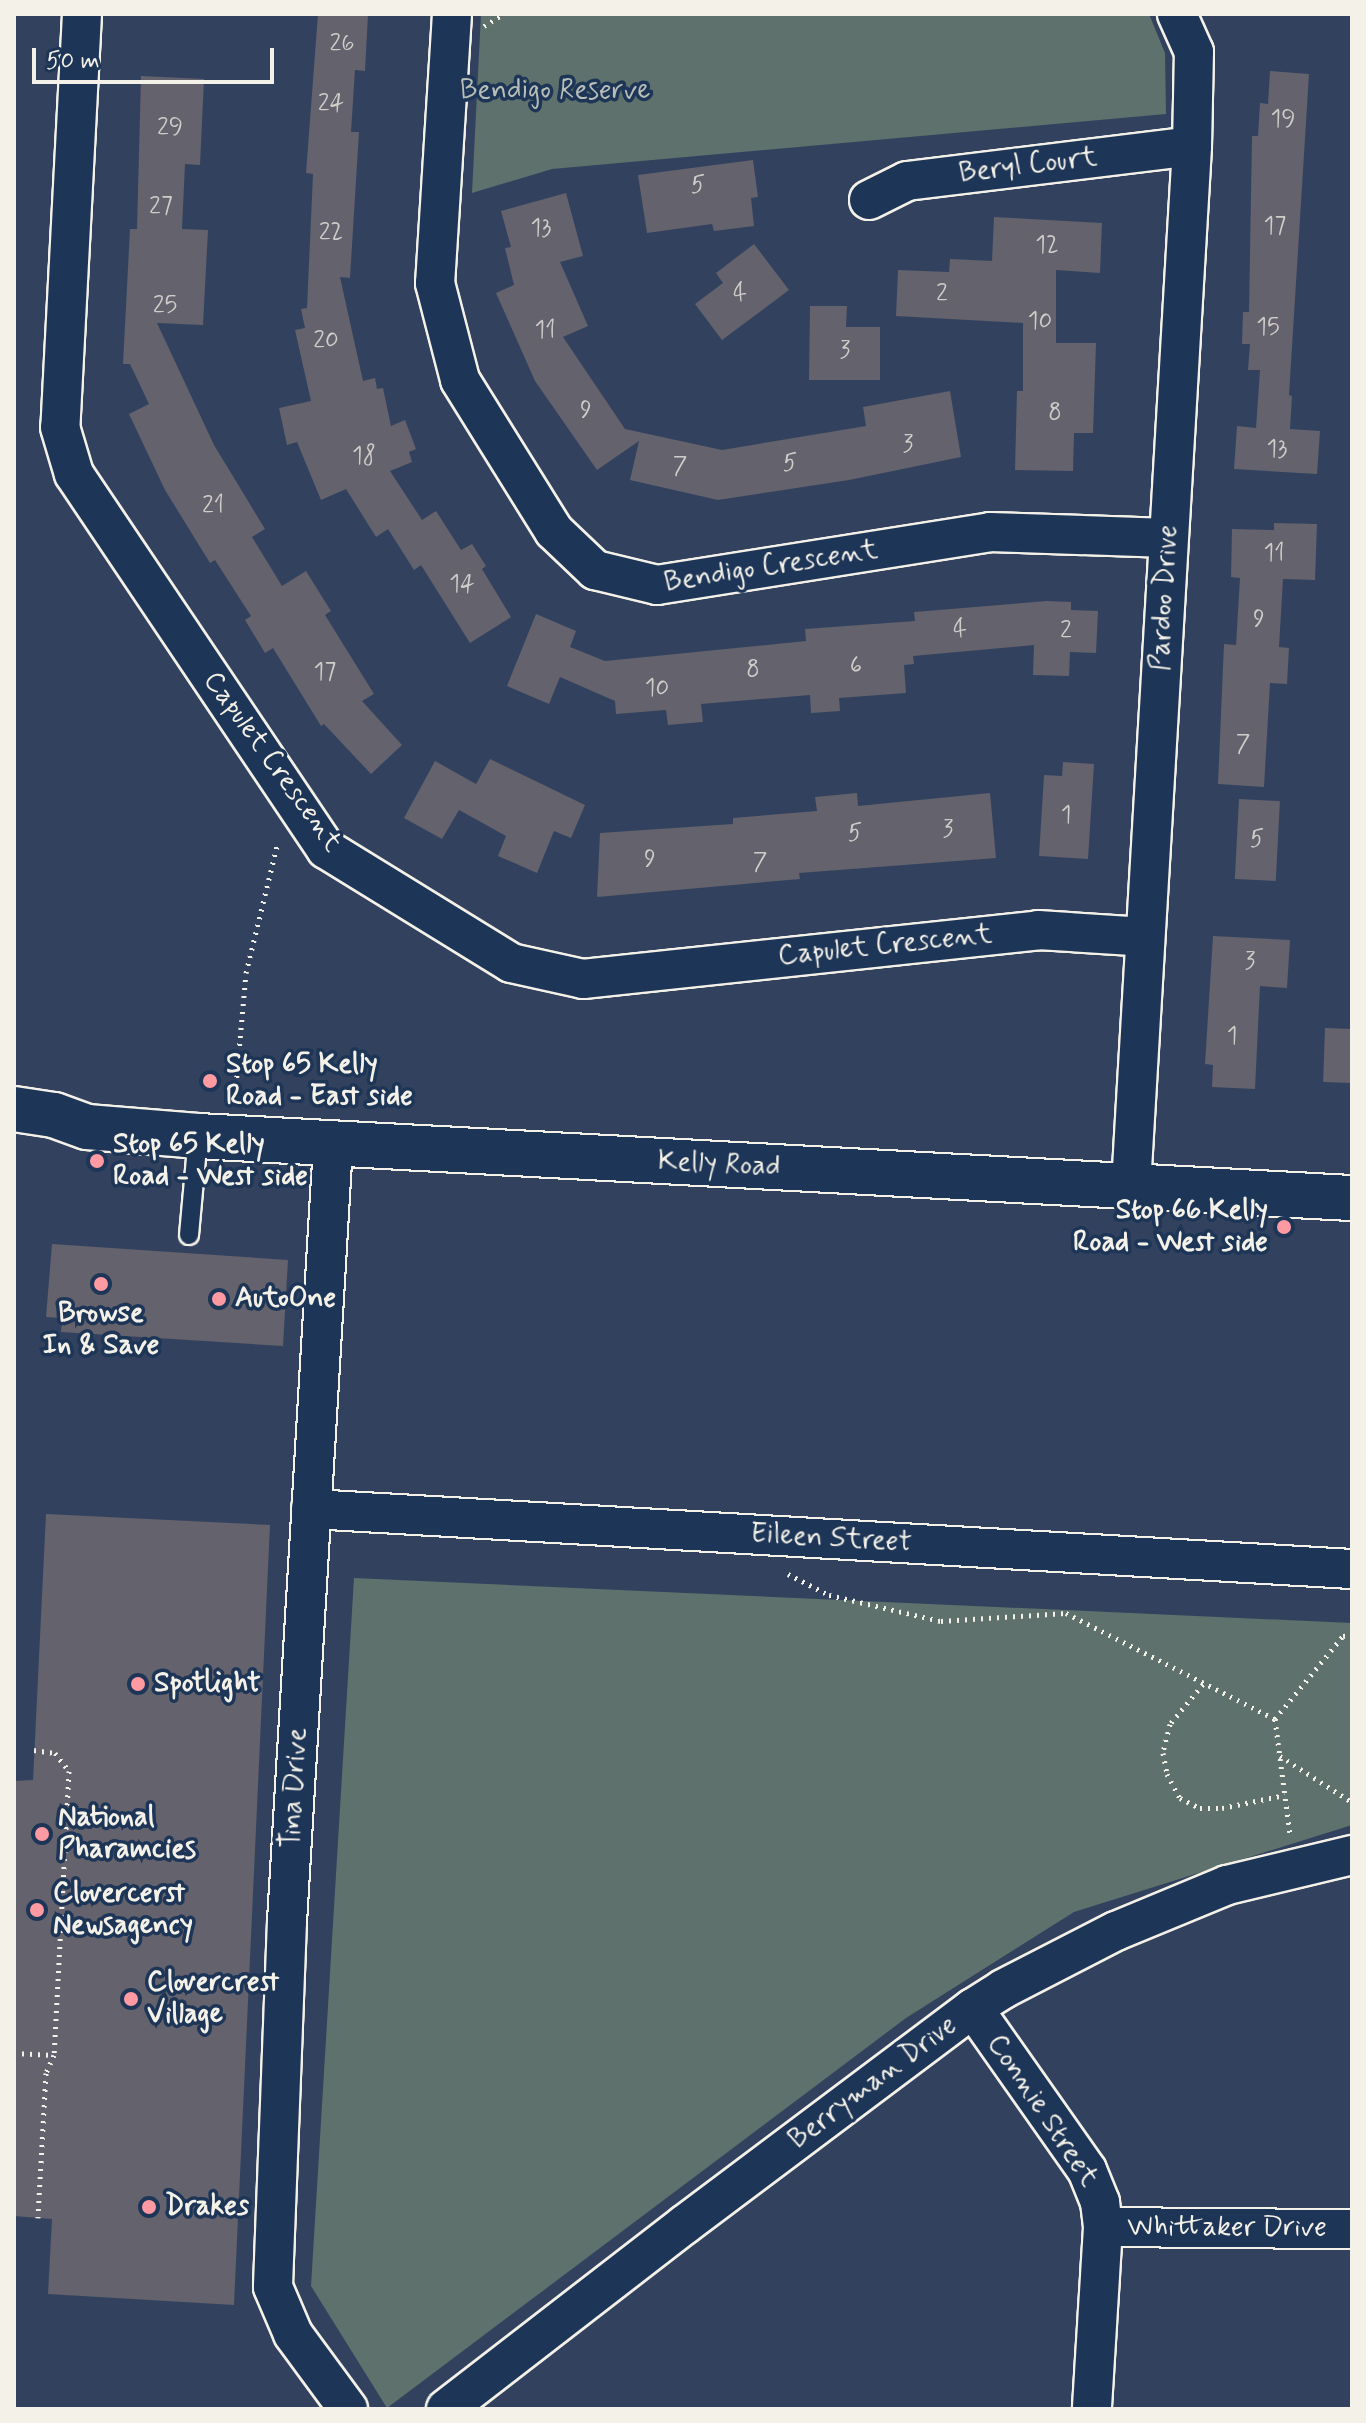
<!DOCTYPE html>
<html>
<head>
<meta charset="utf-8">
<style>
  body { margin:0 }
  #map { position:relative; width:1366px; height:2423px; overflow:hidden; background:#32425e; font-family:Mynerve,sans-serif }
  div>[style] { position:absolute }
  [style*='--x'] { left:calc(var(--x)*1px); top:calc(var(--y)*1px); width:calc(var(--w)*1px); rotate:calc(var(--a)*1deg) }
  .green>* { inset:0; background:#5e716c }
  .building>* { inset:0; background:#63626d; transform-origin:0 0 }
  .path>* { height:5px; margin-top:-2.5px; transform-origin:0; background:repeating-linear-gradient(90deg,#f4f1e8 0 2px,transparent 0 8px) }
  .roads { filter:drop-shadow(2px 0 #f4f1e8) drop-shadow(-2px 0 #f4f1e8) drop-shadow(0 2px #f4f1e8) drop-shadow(0 -2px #f4f1e8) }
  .service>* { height:18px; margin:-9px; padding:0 9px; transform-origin:9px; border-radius:9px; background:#1d3557 }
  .minor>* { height:38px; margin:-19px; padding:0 19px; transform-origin:19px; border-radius:19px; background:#1d3557 }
  .tertiary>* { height:44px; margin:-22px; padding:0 22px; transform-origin:22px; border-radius:22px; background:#1d3557 }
  .dots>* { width:22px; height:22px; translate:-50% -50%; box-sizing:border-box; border:4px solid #1d3557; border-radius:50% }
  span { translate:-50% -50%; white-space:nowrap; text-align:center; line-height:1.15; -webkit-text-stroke:7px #1d3557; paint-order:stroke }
  .number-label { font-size:24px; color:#d0cdc9 }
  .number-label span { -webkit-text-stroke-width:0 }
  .park-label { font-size:28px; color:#b8beb6 }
  .street-label { font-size:28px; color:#f4f1e8 }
  .poi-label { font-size:28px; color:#f4f1e8; font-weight:700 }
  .left { translate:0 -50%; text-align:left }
  .right { translate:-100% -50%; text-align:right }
  .frame { position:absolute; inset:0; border:16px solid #f4f1e8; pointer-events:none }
  .scale { position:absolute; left:32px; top:48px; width:242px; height:36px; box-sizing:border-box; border:4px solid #f4f1e8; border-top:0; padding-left:10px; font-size:24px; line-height:28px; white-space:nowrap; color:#f4f1e8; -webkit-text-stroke:6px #1d3557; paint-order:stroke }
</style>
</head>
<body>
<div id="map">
  <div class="green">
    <div style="clip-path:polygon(481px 14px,1149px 14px,1165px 53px,1166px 114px,552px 169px,472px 193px)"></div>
    <div style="clip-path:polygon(354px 1578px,1352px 1623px,1352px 1825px,1074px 1912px,906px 2018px,387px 2408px,311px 2286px)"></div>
  </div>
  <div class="building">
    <div style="clip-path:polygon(318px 14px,368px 14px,365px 71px,355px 70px,351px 132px,359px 132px,350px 278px,340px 277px,363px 381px,375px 378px,377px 389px,383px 388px,391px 426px,405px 420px,416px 449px,409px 452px,412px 462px,390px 471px,422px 520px,436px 511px,461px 550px,472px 544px,486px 566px,482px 569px,511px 617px,470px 643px,421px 565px,414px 570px,388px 529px,376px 537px,346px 489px,321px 500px,297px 442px,287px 445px,279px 408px,311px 401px,295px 330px,305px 328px,301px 309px,307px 308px,313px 174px,306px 173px)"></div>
    <div style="clip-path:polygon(1270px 71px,1309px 74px,1289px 395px,1292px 396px,1290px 429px,1320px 431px,1317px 474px,1234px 469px,1237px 426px,1256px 428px,1260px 370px,1248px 370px,1250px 344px,1242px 344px,1243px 312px,1249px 312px,1252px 136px,1258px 136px,1260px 103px,1268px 104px)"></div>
    <div style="clip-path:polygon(141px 76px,204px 79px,200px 165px,185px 164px,182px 229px,208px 230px,203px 325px,157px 323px,214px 445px,265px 529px,252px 537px,282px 586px,306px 571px,331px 611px,325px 615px,374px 694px,362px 701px,402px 745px,371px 774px,324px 724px,321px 726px,273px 648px,265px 653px,245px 620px,251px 616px,215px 560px,210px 563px,165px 490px,129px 414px,149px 404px,130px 364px,123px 364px,130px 229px,137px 229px)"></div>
    <div style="clip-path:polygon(753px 160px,758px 197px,751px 198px,754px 226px,714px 231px,712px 224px,647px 233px,638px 175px)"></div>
    <div style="clip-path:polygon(566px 193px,583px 256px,560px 262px,588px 326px,563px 337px,625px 429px,722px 450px,866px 426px,863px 407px,950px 391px,961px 457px,849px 480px,718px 500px,630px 480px,639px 441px,597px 470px,535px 381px,496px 293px,514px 285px,505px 248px,511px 247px,501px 211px)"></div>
    <div style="clip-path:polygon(994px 217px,1102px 223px,1100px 273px,1056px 270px,1056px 343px,1096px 343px,1093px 433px,1074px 433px,1073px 471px,1015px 470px,1017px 391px,1023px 391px,1023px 323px,896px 316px,898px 270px,949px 272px,950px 259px,992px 261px)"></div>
    <div style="clip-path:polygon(754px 244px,789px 290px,722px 340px,695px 304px,723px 283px,716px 273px)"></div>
    <div style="clip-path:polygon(810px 306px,847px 306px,846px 327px,880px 327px,880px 380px,809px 380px)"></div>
    <div style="clip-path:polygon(1274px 523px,1317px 524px,1315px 580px,1283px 579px,1279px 647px,1289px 648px,1287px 684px,1270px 683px,1264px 787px,1218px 784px,1224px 644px,1236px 645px,1240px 578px,1231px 577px,1232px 529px,1274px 530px)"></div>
    <div style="clip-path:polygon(1047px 601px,1071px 602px,1071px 610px,1098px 611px,1096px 653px,1070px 652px,1069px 676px,1033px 675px,1034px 645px,913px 656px,914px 664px,904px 665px,906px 693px,839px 698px,840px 711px,811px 713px,810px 695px,701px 704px,703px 722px,668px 725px,666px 710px,616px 714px,615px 701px,560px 677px,549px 704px,507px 686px,536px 614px,576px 631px,570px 647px,605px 661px,806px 641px,805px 629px,915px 621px,914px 612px)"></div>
    <div style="clip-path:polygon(490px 759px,585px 805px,571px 838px,554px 831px,537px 873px,498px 856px,506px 836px,459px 810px,442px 839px,404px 818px,435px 761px,476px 784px)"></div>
    <div style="clip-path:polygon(1063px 762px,1094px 764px,1088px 859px,1039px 856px,1044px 775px,1062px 776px)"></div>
    <div style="clip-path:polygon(857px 793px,858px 806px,990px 793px,996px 858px,799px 873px,800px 879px,597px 897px,600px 833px,733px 824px,733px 818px,817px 811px,815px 797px)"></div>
    <div style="left:1239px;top:799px;width:41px;height:80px;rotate:3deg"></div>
    <div style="clip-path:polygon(1213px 936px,1290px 940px,1287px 988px,1260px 986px,1255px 1089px,1212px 1087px,1213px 1065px,1205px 1064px)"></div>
    <div style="left:1325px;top:1028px;width:27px;height:54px;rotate:2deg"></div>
    <div style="clip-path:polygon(52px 1244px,288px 1260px,283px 1346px,61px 1332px,62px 1318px,46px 1317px)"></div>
    <div style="clip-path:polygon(46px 1514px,270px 1525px,234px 2305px,48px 2294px,52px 2219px,14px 2216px,14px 1781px,33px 1780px)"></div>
  </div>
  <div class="path">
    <div style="--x:484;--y:26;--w:22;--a:-32"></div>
    <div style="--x:236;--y:1085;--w:112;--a:-84.9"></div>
    <div style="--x:246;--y:973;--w:135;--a:-76.3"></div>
    <div style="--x:788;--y:1574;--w:46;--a:27.1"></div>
    <div style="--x:829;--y:1595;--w:115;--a:13.1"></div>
    <div style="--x:941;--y:1621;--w:125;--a:-3.7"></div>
    <div style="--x:1066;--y:1613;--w:234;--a:26.9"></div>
    <div style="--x:1275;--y:1719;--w:116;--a:82.6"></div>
    <div style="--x:1203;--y:1684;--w:52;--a:129.5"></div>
    <div style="--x:1170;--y:1724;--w:30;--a:104"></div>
    <div style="--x:1163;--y:1753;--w:21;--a:79"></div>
    <div style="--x:1167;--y:1774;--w:27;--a:62"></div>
    <div style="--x:1180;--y:1798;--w:22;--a:27"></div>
    <div style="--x:1200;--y:1808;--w:22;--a:0"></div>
    <div style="--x:1222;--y:1808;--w:64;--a:-11.7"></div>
    <div style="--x:1275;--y:1719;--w:107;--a:-50.7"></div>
    <div style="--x:1343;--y:1636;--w:9;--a:-6"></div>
    <div style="--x:34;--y:1750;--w:21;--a:8"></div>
    <div style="--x:55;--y:1753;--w:23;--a:52"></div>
    <div style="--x:69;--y:1771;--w:284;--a:93"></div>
    <div style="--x:54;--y:2055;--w:20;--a:114"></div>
    <div style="--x:46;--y:2073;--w:145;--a:93.2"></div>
    <div style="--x:1280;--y:1756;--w:85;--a:32.6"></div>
    <div style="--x:14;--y:2053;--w:40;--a:2.9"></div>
  </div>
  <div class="roads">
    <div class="service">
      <div style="--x:189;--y:1235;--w:99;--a:-84.8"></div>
    </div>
    <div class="minor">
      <div style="--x:82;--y:14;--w:414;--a:93"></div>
      <div style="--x:60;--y:427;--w:49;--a:73.4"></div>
      <div style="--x:74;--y:474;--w:452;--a:56.1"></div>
      <div style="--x:326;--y:849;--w:217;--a:31.6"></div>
      <div style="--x:511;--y:963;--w:74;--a:12.5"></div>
      <div style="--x:583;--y:979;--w:458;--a:-6.1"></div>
      <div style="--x:1038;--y:930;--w:107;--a:3.7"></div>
      <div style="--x:452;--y:14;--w:270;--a:93.6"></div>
      <div style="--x:435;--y:283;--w:100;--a:75.5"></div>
      <div style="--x:460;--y:380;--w:178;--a:58.1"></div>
      <div style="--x:554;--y:531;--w:57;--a:43.6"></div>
      <div style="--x:595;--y:570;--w:64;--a:13.6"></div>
      <div style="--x:657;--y:585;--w:337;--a:-9"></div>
      <div style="--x:990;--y:532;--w:178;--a:1.9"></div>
      <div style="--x:869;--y:200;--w:42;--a:-26.6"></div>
      <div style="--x:907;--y:181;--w:287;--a:-7"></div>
      <div style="--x:333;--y:1145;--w:777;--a:93.39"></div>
      <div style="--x:287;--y:1921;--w:366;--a:92.2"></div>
      <div style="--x:273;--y:2287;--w:51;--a:66.9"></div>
      <div style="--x:293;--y:2334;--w:93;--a:53.7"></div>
      <div style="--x:1131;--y:1186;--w:1042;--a:-86.64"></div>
      <div style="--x:1192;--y:146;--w:94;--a:-88.8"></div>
      <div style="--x:1194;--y:52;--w:42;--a:-114.1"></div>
      <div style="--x:311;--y:1509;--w:1043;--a:3.3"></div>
      <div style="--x:973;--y:2008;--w:198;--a:54.9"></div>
      <div style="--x:1087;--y:2170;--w:35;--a:68"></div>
      <div style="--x:1100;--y:2202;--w:25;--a:83"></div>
      <div style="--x:1103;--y:2227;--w:182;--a:93.5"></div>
      <div style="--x:1103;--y:2227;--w:249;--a:0.5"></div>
      <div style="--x:446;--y:2409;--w:301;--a:-37.7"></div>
      <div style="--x:684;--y:2225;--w:361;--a:-36.9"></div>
      <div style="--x:973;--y:2008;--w:36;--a:-32"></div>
      <div style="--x:1003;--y:1989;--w:127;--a:-27.2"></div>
      <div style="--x:1116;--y:1931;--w:120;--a:-22.5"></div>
      <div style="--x:1227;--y:1885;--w:129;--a:-13.5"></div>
    </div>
    <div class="tertiary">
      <div style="--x:14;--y:1109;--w:40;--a:8.5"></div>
      <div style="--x:54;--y:1115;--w:35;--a:20"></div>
      <div style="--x:87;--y:1127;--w:111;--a:4.6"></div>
      <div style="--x:198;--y:1136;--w:1156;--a:3.08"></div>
    </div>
  </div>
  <div class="dots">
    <div style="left:210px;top:1081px;background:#ff9aa2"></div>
    <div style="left:97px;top:1161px;background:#ff9aa2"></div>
    <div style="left:1284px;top:1227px;background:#ff9aa2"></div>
    <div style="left:101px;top:1284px;background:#ff9aa2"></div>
    <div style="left:219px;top:1299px;background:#ff9aa2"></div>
    <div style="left:138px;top:1684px;background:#ff9aa2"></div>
    <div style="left:42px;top:1834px;background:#ff9aa2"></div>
    <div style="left:37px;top:1910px;background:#ff9aa2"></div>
    <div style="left:131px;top:1999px;background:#ff9aa2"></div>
    <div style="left:149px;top:2207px;background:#ff9aa2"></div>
  </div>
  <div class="number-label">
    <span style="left:342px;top:44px">26</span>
    <span style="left:331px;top:104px">24</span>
    <span style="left:1283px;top:120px">19</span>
    <span style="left:170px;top:128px">29</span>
    <span style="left:698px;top:186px">5</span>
    <span style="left:161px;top:207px">27</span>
    <span style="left:1275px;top:227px">17</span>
    <span style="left:541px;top:229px">13</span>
    <span style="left:331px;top:233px">22</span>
    <span style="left:1047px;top:246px">12</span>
    <span style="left:740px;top:294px">4</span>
    <span style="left:942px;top:294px">2</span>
    <span style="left:165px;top:306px">25</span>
    <span style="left:1040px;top:322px">10</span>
    <span style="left:1268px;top:328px">15</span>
    <span style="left:545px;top:331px">11</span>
    <span style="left:326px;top:341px">20</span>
    <span style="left:845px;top:351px">3</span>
    <span style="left:586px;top:411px">9</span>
    <span style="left:1055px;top:413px">8</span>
    <span style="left:908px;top:445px">3</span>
    <span style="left:1277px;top:450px">13</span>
    <span style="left:364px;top:457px">18</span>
    <span style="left:790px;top:464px">5</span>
    <span style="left:680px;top:467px">7</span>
    <span style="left:213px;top:506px">21</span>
    <span style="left:1274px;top:554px">11</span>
    <span style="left:462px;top:585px">14</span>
    <span style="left:1259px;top:620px">9</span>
    <span style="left:960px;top:630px">4</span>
    <span style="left:1066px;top:631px">2</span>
    <span style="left:856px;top:666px">6</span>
    <span style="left:753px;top:670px">8</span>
    <span style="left:325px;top:673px">17</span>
    <span style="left:657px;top:689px">10</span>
    <span style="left:1243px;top:745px">7</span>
    <span style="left:1066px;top:816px">1</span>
    <span style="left:948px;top:830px">3</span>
    <span style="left:855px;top:834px">5</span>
    <span style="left:1257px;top:840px">5</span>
    <span style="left:650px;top:860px">9</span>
    <span style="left:760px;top:863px">7</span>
    <span style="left:1250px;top:962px">3</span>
    <span style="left:1232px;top:1037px">1</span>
  </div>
  <div class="park-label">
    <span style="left:555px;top:91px">Bendigo Reserve</span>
  </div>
  <div class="street-label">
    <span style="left:1028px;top:166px;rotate:-7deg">Beryl Court</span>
    <span style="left:771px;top:567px;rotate:-9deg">Bendigo Crescent</span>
    <span style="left:1165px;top:598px;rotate:-87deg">Pardoo Drive</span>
    <span style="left:272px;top:762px;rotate:54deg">Capulet Crescent</span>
    <span style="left:885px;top:946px;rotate:-6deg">Capulet Crescent</span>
    <span style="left:719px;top:1165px;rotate:3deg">Kelly Road</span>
    <span style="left:831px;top:1539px;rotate:3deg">Eileen Street</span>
    <span style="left:295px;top:1788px;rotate:-87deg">Tina Drive</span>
    <span style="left:873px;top:2083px;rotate:-37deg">Berryman Drive</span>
    <span style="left:1042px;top:2111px;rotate:56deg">Connie Street</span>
    <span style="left:1227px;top:2228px">Whittaker Drive</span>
  </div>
  <div class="poi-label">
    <span class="left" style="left:226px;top:1081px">Stop 65 Kelly<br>Road - East side</span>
    <span class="left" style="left:113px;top:1161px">Stop 65 Kelly<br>Road - West side</span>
    <span class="right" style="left:1268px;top:1227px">Stop 66 Kelly<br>Road - West side</span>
    <span class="left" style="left:235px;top:1299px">AutoOne</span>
    <span style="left:101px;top:1330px">Browse<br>In &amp; Save</span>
    <span class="left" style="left:154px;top:1684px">Spotlight</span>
    <span class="left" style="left:58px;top:1834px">National<br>Pharamcies</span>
    <span class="left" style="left:53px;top:1910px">Clovercerst<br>Newsagency</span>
    <span class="left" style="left:147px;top:1999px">Clovercrest<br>Village</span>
    <span class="left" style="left:165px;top:2207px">Drakes</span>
  </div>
  <div class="frame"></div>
  <div class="scale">50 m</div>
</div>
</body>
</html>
